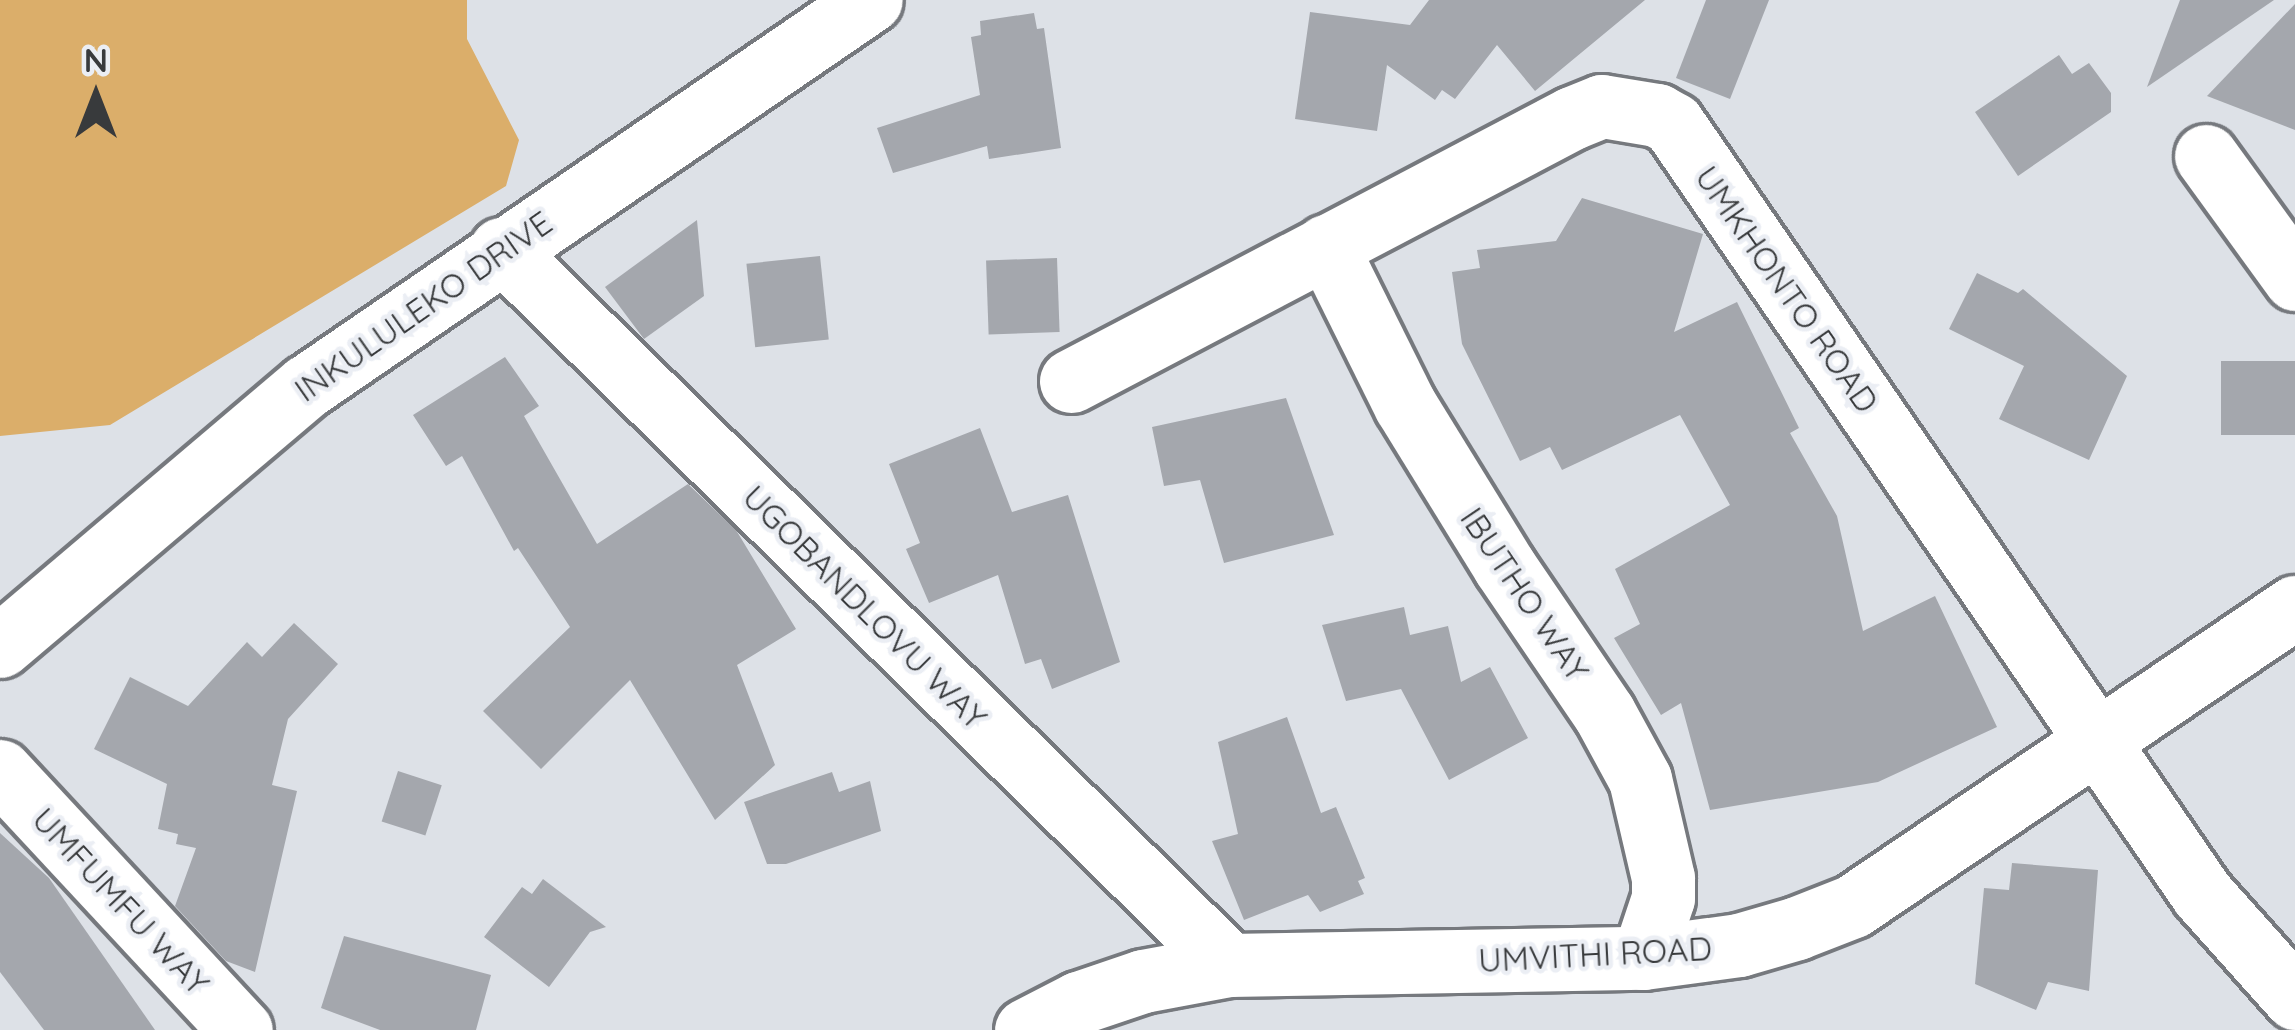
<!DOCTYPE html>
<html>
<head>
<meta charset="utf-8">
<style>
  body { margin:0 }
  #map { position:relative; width:2295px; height:1030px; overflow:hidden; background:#dde1e7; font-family:Quicksand,sans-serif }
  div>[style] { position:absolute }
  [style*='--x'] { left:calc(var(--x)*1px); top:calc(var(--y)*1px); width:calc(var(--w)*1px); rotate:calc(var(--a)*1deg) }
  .green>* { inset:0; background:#dbae6a }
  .building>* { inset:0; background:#a4a7ad; transform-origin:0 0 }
  .roads { filter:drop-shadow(3px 0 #76797e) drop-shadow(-3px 0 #76797e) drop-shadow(0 3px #76797e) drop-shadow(0 -3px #76797e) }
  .minor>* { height:63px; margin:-31.5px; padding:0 31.5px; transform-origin:31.5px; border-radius:31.5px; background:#fff }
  span { translate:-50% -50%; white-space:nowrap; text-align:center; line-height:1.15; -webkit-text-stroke:9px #ebeef4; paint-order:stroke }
  .street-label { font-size:33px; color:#383a3c }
  .north { position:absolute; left:36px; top:36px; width:120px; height:120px; -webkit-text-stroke:9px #ebeef4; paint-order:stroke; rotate:0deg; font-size:33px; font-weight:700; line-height:48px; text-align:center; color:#383a3c }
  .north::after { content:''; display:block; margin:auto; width:42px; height:54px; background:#383a3c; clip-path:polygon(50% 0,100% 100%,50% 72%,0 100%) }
</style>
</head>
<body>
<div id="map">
  <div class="green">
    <div style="clip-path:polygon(0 0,467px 0,467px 39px,519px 140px,506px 186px,110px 425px,0 436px)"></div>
  </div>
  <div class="building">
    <div style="clip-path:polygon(1429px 0,1645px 0,1535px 91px,1497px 45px,1455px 99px,1442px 90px,1435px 100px,1387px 65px,1377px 131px,1295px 119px,1310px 12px,1410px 25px)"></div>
    <div style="clip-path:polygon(1706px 0,1769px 0,1730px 99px,1676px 78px)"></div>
    <div style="clip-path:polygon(2180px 0,2274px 0,2147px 87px)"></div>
    <div style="clip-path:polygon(2295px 4px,2295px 130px,2207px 96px)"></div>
    <div style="clip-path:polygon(1034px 13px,1037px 29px,1044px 28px,1061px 148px,989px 159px,987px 146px,893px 173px,877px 128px,980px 95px,971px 37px,981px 35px,980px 21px)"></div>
    <div style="clip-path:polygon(2059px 55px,2072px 74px,2089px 63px,2111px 93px,2111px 112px,2018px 176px,1975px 112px)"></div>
    <div style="clip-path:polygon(1582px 198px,1703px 234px,1674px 332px,1737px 302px,1799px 428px,1790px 433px,1837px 516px,1863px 631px,1935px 596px,1997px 727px,1878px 782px,1710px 810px,1681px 703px,1661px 715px,1614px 638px,1640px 624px,1615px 569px,1730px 505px,1680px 415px,1562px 470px,1550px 447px,1520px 461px,1462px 344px,1452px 272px,1480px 268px,1477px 250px,1556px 241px)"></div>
    <div style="clip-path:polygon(697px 220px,704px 296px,644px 339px,605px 287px)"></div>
    <div style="left:820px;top:256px;width:84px;height:74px;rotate:84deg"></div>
    <div style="left:1057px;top:258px;width:74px;height:71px;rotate:88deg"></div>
    <div style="clip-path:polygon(1977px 273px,2018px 293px,2023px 289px,2127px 376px,2089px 460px,1999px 419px,2024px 366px,1949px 329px)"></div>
    <div style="clip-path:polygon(505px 357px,539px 406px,524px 416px,597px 544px,688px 484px,736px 530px,796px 629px,737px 665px,775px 765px,715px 820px,630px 680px,541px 769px,483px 711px,570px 627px,518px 548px,514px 551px,462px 456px,446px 466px,413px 415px)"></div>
    <div style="left:2295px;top:361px;width:74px;height:74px;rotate:90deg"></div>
    <div style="clip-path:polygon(1286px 398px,1334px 535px,1224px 563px,1200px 480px,1164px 486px,1152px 427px)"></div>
    <div style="clip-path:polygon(980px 428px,1012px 512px,1068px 495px,1120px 662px,1052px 689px,1041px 659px,1025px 664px,998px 575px,929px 603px,906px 549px,920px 543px,889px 464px)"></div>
    <div style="clip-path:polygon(1404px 607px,1410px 635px,1448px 626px,1461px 682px,1490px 667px,1528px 738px,1449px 780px,1401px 689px,1346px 701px,1322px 625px)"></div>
    <div style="clip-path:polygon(294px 623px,338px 664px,288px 719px,272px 785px,297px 791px,255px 972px,226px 961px,175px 906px,196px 848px,176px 844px,178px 834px,158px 829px,167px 784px,94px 749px,130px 677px,188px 706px,247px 642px,262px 657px)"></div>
    <div style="clip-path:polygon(1287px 717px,1321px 813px,1336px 807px,1365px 878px,1358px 881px,1364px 894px,1320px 912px,1308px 895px,1244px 920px,1212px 841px,1238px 834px,1218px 742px)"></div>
    <div style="left:398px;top:771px;width:46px;height:53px;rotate:18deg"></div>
    <div style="clip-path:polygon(832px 772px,839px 792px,870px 781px,881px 831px,786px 864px,767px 864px,744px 802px)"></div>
    <div style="clip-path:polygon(0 833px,49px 878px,155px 1030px,44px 1030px,0 972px)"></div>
    <div style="clip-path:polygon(2012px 863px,2098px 870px,2089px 991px,2048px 982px,2036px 1010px,1975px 984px,1984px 888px,2009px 890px)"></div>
    <div style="clip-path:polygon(543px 879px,606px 927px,590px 932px,549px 987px,484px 937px,522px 887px,532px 894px)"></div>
    <div style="clip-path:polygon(344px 936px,491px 975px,476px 1030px,380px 1030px,321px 1008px)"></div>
  </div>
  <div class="roads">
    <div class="minor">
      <div style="--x:2206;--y:156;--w:152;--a:54.1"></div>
      <div style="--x:1326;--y:246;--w:178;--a:63.6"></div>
      <div style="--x:1405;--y:405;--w:189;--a:58.4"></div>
      <div style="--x:1504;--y:566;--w:178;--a:55.8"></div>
      <div style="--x:1604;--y:713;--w:75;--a:61.4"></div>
      <div style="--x:1640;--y:779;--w:102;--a:76.9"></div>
      <div style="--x:1663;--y:878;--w:20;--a:90"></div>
      <div style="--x:1663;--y:898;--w:63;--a:108.4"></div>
      <div style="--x:501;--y:249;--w:1021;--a:44.52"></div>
      <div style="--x:1071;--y:381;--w:566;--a:-27.7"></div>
      <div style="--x:1572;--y:118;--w:32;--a:-22"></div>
      <div style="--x:1602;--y:106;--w:56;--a:9.3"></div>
      <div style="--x:1657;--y:115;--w:18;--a:29"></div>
      <div style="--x:1673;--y:124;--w:934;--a:55.51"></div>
      <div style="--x:2202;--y:894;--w:140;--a:48.2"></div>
      <div style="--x:0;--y:646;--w:402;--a:-40.3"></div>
      <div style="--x:307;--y:386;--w:683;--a:-34.39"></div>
      <div style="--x:0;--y:771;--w:354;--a:47.1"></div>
      <div style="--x:1026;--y:1030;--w:59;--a:-27.4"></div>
      <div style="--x:1078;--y:1003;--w:69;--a:-18.7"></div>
      <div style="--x:1143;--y:981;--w:87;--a:-10.5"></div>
      <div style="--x:1229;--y:965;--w:414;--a:-1"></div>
      <div style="--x:1643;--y:958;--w:97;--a:-7.7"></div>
      <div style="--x:1739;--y:945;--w:60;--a:-16.3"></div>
      <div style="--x:1797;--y:928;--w:60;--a:-21.4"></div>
      <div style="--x:1853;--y:906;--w:534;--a:-34.08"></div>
    </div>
  </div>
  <div class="street-label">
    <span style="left:1787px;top:289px;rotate:55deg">UMKHONTO ROAD</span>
    <span style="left:423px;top:306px;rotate:-35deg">INKULULEKO DRIVE</span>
    <span style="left:1525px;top:594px;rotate:56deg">IBUTHO WAY</span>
    <span style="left:865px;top:607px;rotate:45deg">UGOBANDLOVU WAY</span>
    <span style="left:121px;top:901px;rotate:47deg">UMFUMFU WAY</span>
    <span style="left:1595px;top:954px;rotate:-3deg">UMVITHI ROAD</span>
  </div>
  <div class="north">N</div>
</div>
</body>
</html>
